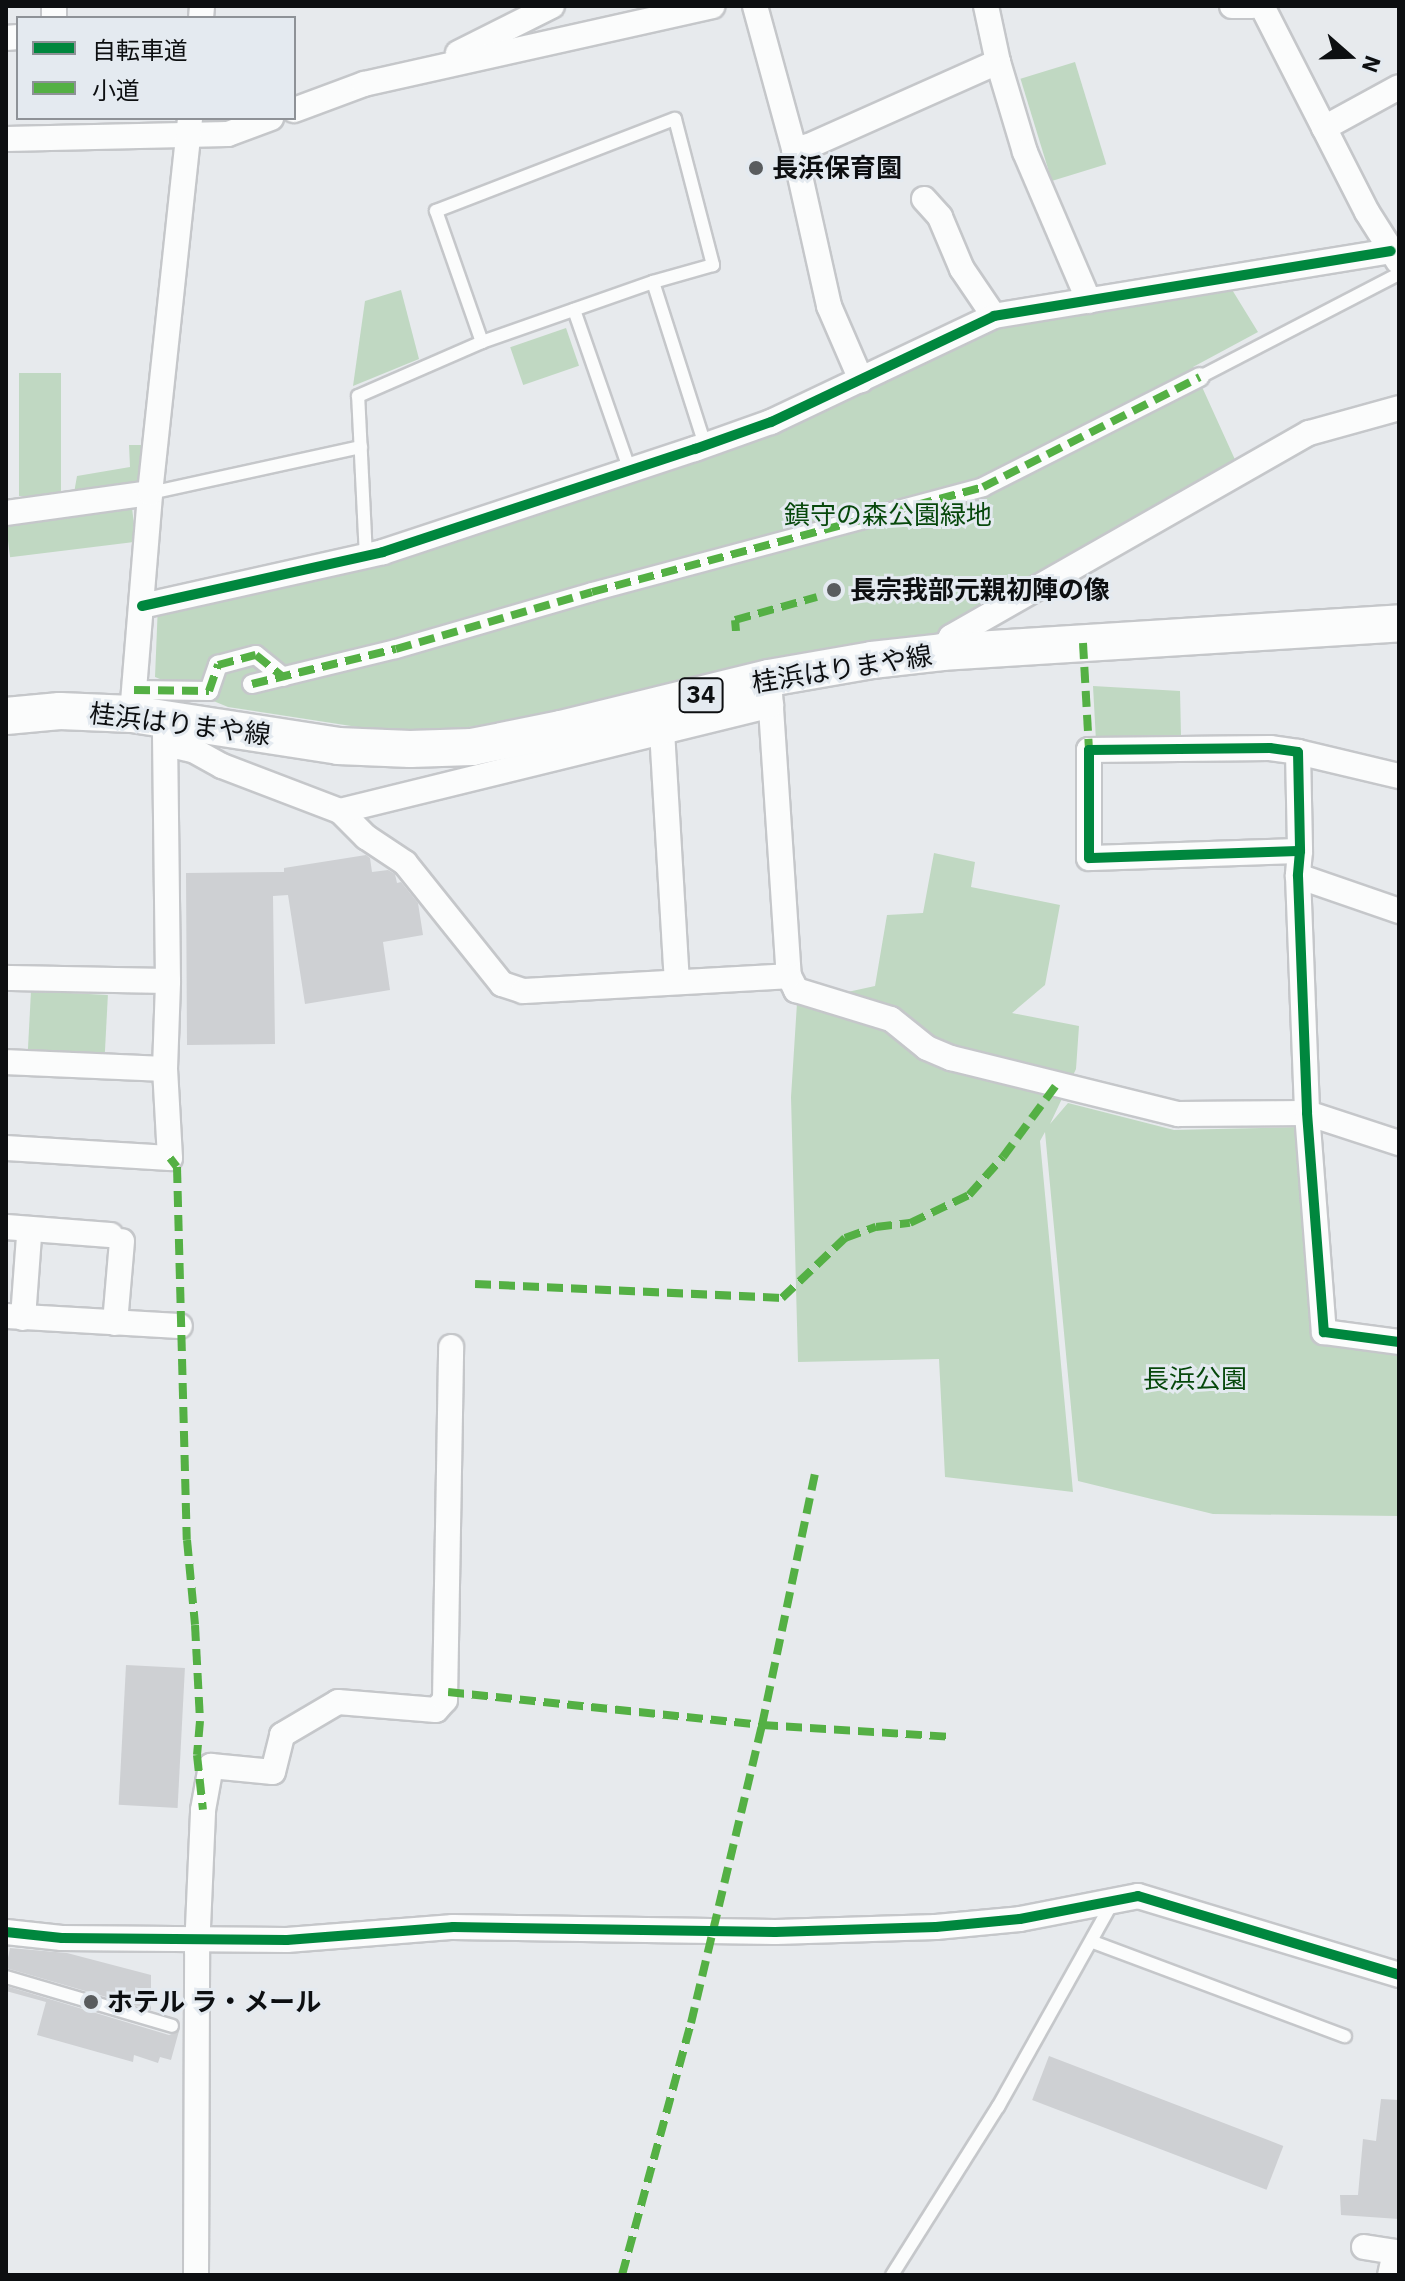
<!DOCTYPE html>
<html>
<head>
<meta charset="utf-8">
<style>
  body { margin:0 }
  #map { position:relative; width:1405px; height:2281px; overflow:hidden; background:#e7eaed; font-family:"IBM Plex Sans","Noto Sans JP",sans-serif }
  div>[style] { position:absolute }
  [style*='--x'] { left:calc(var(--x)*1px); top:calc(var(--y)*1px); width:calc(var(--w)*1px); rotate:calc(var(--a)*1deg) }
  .green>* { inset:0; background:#c0d8c2; transform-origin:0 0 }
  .building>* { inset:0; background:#ced0d3; transform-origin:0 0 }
  .roads { filter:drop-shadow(2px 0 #c5c7ca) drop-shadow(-2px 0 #c5c7ca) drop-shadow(0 2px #c5c7ca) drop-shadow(0 -2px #c5c7ca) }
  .service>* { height:12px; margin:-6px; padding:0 6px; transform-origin:6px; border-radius:6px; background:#fbfcfc }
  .pedestrian>* { height:18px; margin:-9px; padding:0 9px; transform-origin:9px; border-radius:9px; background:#fbfcfc }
  .minor>* { height:24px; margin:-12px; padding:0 12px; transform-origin:12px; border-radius:12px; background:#fbfcfc }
  .primary>* { height:36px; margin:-18px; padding:0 18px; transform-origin:18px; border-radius:18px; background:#fbfcfc }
  .quiet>* { height:8px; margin-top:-4px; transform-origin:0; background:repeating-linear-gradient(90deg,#54b044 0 16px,transparent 0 24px) }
  .cycleway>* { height:10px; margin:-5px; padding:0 5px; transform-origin:5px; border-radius:5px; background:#00873e }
  .dots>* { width:22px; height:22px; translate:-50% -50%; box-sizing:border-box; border:4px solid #e4eaf0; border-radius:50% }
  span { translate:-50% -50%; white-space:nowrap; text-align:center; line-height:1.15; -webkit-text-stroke:6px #e4eaf0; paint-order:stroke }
  .shield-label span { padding:2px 6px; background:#e4eaf0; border:2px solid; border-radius:6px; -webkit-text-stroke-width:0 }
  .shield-label { font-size:24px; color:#0d0f11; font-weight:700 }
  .poi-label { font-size:26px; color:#0d0f11; font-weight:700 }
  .left { translate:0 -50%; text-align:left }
  .park-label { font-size:26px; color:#07480c }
  .street-label { font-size:26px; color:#0d0f11 }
  .frame { position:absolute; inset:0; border:8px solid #0d0f11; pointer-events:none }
  .legend { position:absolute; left:16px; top:16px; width:280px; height:104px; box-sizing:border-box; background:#e4eaf0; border:2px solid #8e9297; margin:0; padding:10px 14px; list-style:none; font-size:24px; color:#0d0f11 }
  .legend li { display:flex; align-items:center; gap:16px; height:40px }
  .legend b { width:40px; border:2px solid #8e9297 }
  .north { position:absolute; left:1309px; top:16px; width:80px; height:80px; -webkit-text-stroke:6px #e4eaf0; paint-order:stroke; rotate:110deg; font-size:22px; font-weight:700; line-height:32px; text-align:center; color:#0d0f11 }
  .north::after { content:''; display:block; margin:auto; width:28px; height:36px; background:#0d0f11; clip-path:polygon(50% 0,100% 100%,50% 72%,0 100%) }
</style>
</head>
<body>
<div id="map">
  <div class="green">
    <div style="left:1075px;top:62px;width:107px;height:57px;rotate:73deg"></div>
    <div style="clip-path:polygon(1231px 288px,1258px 332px,1193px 367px,1237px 464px,928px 639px,623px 701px,416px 736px,228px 707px,155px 677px,158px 604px,369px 564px,1006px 322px)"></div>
    <div style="clip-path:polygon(401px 290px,419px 359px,353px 386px,365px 301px)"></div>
    <div style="left:566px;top:328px;width:40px;height:59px;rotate:71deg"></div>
    <div style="left:61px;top:373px;width:123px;height:42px;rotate:90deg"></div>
    <div style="clip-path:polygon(129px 445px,145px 445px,143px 482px,74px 493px,77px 476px,130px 467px)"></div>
    <div style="left:132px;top:508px;width:34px;height:127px;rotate:83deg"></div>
    <div style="clip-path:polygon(1093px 686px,1180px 691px,1181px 735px,1096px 741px)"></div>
    <div style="clip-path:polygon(934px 853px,975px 862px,971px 887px,1060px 905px,1045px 985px,1012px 1013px,1079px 1026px,1076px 1069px,1050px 1124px,1068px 1103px,1174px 1130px,1298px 1127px,1314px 1340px,1399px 1353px,1399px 1516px,1213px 1514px,1078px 1481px,1045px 1132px,1040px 1141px,1073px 1492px,945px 1477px,939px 1359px,798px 1362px,791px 1097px,797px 1003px,875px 986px,887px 915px,923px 913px)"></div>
    <div style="left:31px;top:991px;width:77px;height:66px;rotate:3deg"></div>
  </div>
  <div class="building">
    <div style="clip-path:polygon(366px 855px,370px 858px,372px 872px,388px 870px,395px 874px,397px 883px,401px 882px,418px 903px,423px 935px,383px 942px,390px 990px,305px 1004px,288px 895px,273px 896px,275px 1044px,187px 1045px,186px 873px,284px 872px,284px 868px)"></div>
    <div style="left:126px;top:1665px;width:59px;height:140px;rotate:3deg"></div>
    <div style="clip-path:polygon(10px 1948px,67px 1953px,151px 1975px,151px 2010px,6px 1968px)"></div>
    <div style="clip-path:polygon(6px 1986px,169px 2035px,179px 2031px,171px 2060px,160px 2057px,158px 2063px,134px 2055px,133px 2062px,37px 2035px,46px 2002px,6px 1991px)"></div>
    <div style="left:1049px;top:2056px;width:251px;height:47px;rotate:21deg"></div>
    <div style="clip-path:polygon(1381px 2099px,1399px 2100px,1399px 2219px,1341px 2215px,1340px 2195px,1358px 2195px,1363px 2139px,1376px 2141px)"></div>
  </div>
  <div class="roads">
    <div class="service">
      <div style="--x:653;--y:282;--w:181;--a:160.7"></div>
      <div style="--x:482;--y:342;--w:139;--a:-109.3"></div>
      <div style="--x:436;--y:211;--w:256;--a:-21.1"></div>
      <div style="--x:675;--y:119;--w:151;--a:75.4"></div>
      <div style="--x:713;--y:265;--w:62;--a:164.2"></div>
      <div style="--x:653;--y:282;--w:171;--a:72.3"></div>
      <div style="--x:574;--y:310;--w:170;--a:70.8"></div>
      <div style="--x:1200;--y:377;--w:224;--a:-27.4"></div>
      <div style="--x:150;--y:493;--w:216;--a:-12.3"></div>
      <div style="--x:366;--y:557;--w:161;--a:-92.8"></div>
      <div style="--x:358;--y:396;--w:135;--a:-23.5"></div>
      <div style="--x:1093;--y:1942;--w:269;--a:20.5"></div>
      <div style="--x:6;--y:1977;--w:173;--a:16.4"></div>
      <div style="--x:892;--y:2275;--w:199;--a:-57.8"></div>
      <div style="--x:998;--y:2107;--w:234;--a:-60.8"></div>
    </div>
    <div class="pedestrian">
      <div style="--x:252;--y:684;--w:148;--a:-13.7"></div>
      <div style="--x:396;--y:649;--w:204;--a:-16.2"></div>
      <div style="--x:592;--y:592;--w:405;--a:-15"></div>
      <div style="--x:983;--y:487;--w:243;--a:-26.9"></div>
      <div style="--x:134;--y:690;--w:75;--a:0.8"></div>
      <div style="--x:209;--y:691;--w:28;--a:-71"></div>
      <div style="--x:218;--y:665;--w:39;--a:-15"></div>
      <div style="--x:256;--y:655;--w:35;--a:39"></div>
    </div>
    <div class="minor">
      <div style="--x:54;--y:6;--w:12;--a:90"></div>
      <div style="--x:755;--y:6;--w:148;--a:74.7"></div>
      <div style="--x:794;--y:149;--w:15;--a:-11"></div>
      <div style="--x:809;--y:146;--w:207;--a:-24"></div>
      <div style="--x:986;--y:6;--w:57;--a:77.9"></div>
      <div style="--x:998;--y:62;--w:94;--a:73.3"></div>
      <div style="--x:1025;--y:152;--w:162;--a:66.8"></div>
      <div style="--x:1232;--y:6;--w:20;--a:0"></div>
      <div style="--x:1262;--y:6;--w:231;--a:63"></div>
      <div style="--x:1367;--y:212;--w:58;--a:57.7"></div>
      <div style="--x:201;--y:18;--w:12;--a:-85"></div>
      <div style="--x:6;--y:38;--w:12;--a:-5"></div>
      <div style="--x:458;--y:53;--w:105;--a:-26.6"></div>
      <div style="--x:294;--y:110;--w:75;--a:-20.4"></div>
      <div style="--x:364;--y:84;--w:357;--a:-12.6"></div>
      <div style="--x:1324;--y:128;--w:85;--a:-28.7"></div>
      <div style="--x:6;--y:139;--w:222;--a:-1.3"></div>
      <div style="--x:228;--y:134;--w:46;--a:-20.4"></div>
      <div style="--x:794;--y:149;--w:161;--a:77.4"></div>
      <div style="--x:829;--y:306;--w:81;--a:66.6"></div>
      <div style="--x:924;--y:199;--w:24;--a:48"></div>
      <div style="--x:940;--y:217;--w:56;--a:67.1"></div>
      <div style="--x:962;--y:269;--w:57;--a:55.8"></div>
      <div style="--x:6;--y:513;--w:145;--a:-7.9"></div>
      <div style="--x:142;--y:606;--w:247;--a:-12.6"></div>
      <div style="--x:383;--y:552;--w:329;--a:-18.3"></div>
      <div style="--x:695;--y:449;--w:81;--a:-19.6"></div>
      <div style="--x:771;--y:422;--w:247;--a:-25.4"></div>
      <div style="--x:994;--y:316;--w:402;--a:-9.3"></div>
      <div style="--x:943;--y:652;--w:17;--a:-62"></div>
      <div style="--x:951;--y:637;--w:412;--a:-29.7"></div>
      <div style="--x:1309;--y:433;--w:93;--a:-15.5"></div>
      <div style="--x:769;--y:678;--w:299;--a:86.2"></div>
      <div style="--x:789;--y:976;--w:16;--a:63"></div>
      <div style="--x:796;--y:990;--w:99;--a:17"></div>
      <div style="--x:891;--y:1019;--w:46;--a:38.9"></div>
      <div style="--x:927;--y:1048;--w:26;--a:23"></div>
      <div style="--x:951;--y:1058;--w:234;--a:13.9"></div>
      <div style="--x:1178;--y:1114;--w:129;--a:-0.4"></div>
      <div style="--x:1307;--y:1113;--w:97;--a:18.1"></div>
      <div style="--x:132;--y:714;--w:222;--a:-85.3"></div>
      <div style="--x:150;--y:493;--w:377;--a:-83.9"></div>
      <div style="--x:662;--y:731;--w:249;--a:86.6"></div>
      <div style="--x:166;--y:744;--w:28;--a:13"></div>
      <div style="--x:193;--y:750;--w:33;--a:29"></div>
      <div style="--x:222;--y:766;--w:126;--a:20.9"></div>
      <div style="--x:340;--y:811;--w:37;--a:45"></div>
      <div style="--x:366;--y:837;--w:47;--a:33.7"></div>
      <div style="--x:405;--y:863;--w:155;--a:51.3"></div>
      <div style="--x:502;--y:984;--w:22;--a:18"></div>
      <div style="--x:523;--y:991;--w:266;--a:-3.2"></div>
      <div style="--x:1298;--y:752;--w:104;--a:13.4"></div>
      <div style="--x:340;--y:811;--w:444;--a:-13.8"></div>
      <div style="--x:1300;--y:851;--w:211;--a:178.1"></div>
      <div style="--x:1089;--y:858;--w:108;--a:-90"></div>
      <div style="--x:1089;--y:750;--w:181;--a:-0.6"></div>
      <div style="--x:1270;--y:748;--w:28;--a:8"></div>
      <div style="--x:1298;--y:752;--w:99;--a:88.8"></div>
      <div style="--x:1300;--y:851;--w:25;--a:95"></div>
      <div style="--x:1298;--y:876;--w:237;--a:87.8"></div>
      <div style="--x:1307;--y:1113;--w:220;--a:85.6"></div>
      <div style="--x:1324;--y:1332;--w:76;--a:7.6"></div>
      <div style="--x:1298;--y:876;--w:107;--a:19.1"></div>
      <div style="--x:6;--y:978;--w:162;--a:1.1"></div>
      <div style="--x:6;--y:1062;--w:159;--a:2.5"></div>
      <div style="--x:6;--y:1148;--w:164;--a:3.5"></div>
      <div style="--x:170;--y:1158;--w:89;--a:-93.2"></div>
      <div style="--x:165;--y:1069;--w:88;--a:-88"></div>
      <div style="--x:168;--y:981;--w:253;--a:-90.7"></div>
      <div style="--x:6;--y:1227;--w:105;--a:4.4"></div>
      <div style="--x:6;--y:1316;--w:174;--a:3.3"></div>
      <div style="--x:23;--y:1318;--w:81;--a:-85.8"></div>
      <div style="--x:115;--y:1323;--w:82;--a:-85.1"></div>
      <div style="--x:6;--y:1932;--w:56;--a:6.1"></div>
      <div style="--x:62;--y:1938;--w:225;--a:0.5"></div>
      <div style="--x:287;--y:1940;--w:167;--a:-4.5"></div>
      <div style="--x:453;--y:1927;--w:322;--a:0.9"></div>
      <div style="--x:775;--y:1932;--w:161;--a:-1.8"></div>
      <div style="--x:936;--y:1927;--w:84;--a:-5.4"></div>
      <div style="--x:1020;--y:1919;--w:120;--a:-11"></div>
      <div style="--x:1138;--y:1896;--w:273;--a:16.8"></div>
      <div style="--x:1364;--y:2247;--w:31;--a:9"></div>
      <div style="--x:1395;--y:2252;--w:24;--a:102"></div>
      <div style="--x:196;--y:2275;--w:325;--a:-89.8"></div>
      <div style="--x:197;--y:1950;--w:140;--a:-87.5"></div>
      <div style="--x:203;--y:1810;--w:45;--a:-79.7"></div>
      <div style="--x:211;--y:1766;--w:62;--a:5.5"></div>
      <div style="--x:273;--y:1772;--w:38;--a:-76"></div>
      <div style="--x:282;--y:1735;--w:65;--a:-30.5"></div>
      <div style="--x:338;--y:1702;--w:98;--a:4.7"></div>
      <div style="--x:436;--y:1710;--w:13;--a:-48"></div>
      <div style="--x:445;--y:1700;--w:353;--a:-89"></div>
    </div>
    <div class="primary">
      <div style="--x:6;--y:716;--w:54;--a:-5.3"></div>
      <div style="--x:60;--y:711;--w:72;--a:2.4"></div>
      <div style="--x:132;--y:714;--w:208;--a:8.8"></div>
      <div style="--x:338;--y:746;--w:72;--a:2.4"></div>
      <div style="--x:410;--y:749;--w:62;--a:-1.8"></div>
      <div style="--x:472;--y:747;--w:91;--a:-11.4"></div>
      <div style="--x:561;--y:729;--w:214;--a:-13.8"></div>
      <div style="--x:769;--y:678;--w:105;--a:-9.9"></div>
      <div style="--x:872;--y:660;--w:71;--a:-6.4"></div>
      <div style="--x:943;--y:652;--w:457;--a:-3.6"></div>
    </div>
  </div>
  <div class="quiet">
    <div style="--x:736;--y:631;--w:11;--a:-95"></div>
    <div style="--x:735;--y:620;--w:85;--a:-15.7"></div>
    <div style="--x:1083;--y:643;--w:107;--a:86.8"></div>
    <div style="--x:252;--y:684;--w:148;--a:-13.7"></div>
    <div style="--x:396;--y:649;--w:204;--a:-16.2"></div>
    <div style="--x:592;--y:592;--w:405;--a:-15"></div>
    <div style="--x:983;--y:487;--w:243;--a:-26.9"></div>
    <div style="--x:134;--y:690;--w:75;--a:0.8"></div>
    <div style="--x:209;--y:691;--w:28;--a:-71"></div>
    <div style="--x:218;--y:665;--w:39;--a:-15"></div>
    <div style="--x:256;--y:655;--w:35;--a:39"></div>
    <div style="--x:170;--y:1158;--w:11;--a:52"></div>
    <div style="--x:177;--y:1167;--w:373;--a:88.5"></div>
    <div style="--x:187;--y:1540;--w:85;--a:84.6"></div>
    <div style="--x:195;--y:1625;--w:96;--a:87"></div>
    <div style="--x:200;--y:1721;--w:34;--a:95"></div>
    <div style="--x:197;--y:1755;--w:55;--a:83.8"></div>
    <div style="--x:475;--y:1284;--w:307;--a:2.6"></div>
    <div style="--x:782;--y:1298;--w:87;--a:-43.6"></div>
    <div style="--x:845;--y:1238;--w:33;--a:-20"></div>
    <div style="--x:876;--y:1227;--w:34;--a:-7"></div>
    <div style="--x:910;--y:1223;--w:65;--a:-25.4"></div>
    <div style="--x:969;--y:1195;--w:51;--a:-48.2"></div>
    <div style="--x:1003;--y:1157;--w:91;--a:-53.5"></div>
    <div style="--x:448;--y:1692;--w:316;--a:6"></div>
    <div style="--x:762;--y:1725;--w:189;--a:3.6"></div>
    <div style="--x:622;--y:2275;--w:261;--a:-74.7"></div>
    <div style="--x:691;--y:2023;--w:306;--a:-76.6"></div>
    <div style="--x:762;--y:1725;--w:262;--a:-78.1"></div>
  </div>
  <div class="cycleway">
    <div style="--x:142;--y:606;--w:247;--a:-12.6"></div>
    <div style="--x:383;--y:552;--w:329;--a:-18.3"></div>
    <div style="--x:695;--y:449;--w:81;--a:-19.6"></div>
    <div style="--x:771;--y:422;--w:247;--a:-25.4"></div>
    <div style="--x:994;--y:316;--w:402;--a:-9.3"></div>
    <div style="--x:1300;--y:851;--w:211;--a:178.1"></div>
    <div style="--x:1089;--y:858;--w:108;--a:-90"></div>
    <div style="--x:1089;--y:750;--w:181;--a:-0.6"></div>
    <div style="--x:1270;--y:748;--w:28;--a:8"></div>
    <div style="--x:1298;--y:752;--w:99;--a:88.8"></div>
    <div style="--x:1300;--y:851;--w:25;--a:95"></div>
    <div style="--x:1298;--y:876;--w:237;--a:87.8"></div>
    <div style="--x:1307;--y:1113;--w:220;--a:85.6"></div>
    <div style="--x:1324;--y:1332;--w:76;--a:7.6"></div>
    <div style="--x:6;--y:1932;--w:56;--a:6.1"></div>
    <div style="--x:62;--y:1938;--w:225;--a:0.5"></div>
    <div style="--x:287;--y:1940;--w:167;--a:-4.5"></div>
    <div style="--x:453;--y:1927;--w:322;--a:0.9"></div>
    <div style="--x:775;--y:1932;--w:161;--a:-1.8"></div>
    <div style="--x:936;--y:1927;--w:84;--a:-5.4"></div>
    <div style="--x:1020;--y:1919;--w:120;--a:-11"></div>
    <div style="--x:1138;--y:1896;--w:273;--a:16.8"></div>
  </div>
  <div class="dots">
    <div style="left:756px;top:168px;background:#595c5e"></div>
    <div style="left:834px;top:590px;background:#595c5e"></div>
    <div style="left:91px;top:2002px;background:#595c5e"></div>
  </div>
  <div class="shield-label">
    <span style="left:701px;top:695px">34</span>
  </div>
  <div class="poi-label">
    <span class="left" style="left:772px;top:168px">長浜保育園</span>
    <span class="left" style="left:850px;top:590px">長宗我部元親初陣の像</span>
    <span class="left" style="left:107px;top:2002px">ホテル ラ・メール</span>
  </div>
  <div class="park-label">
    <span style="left:888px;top:515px">鎮守の森公園緑地</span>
    <span style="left:1195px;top:1379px">長浜公園</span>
  </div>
  <div class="street-label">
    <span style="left:842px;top:669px;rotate:-9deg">桂浜はりまや線</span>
    <span style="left:180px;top:724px;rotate:7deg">桂浜はりまや線</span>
  </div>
  <div class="frame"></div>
  <ul class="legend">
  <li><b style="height:10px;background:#00873e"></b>自転車道</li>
  <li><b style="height:10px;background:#54b044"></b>小道</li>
  </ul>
  <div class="north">N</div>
</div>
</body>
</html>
